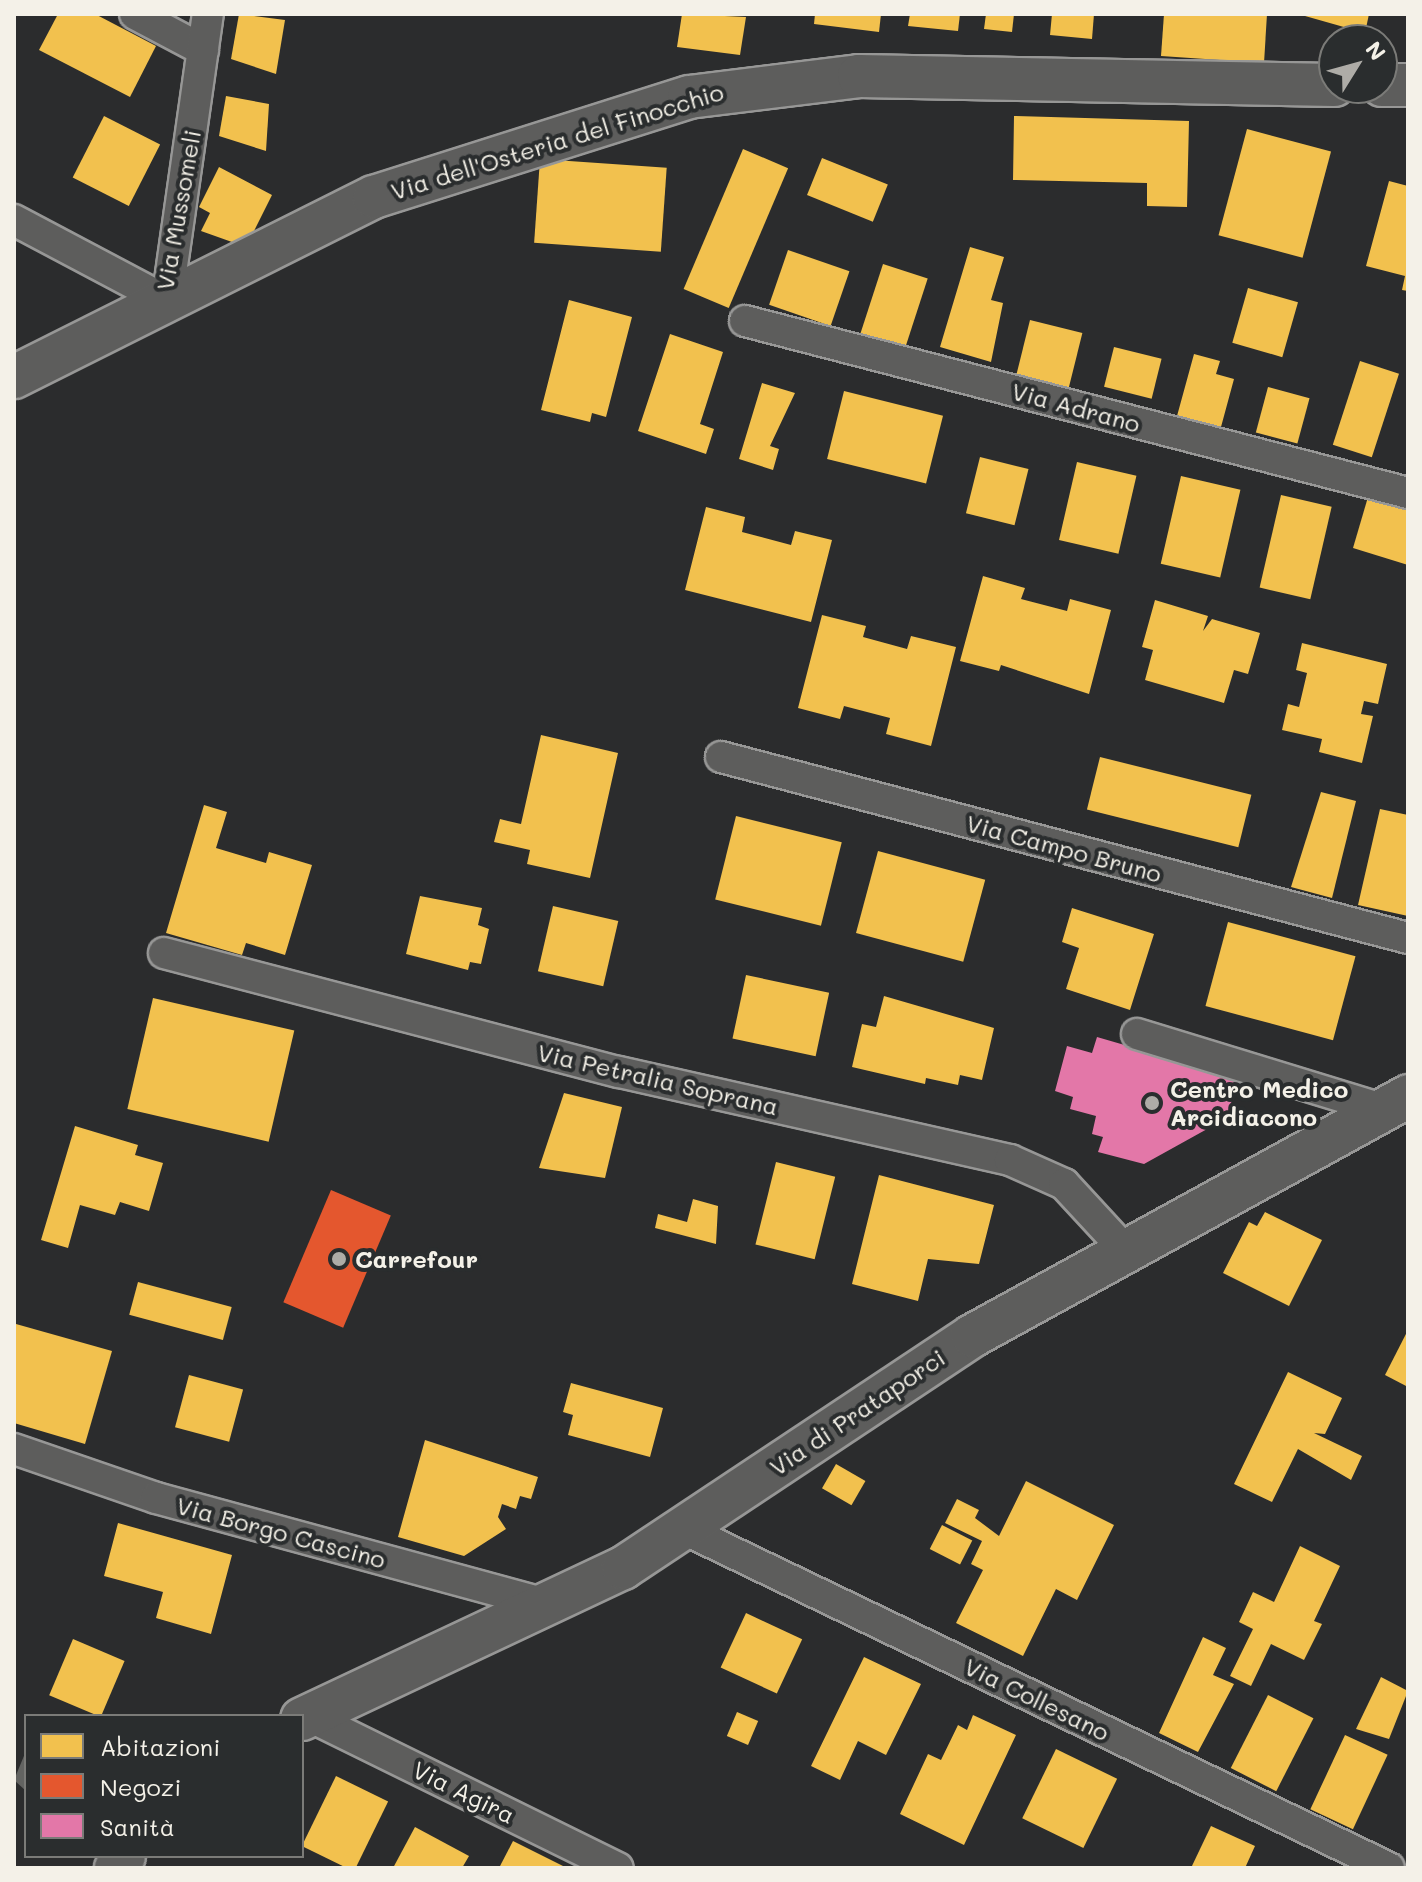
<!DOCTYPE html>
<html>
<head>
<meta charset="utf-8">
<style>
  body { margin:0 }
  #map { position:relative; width:1422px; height:1882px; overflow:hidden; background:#2b2c2d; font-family:Mali,sans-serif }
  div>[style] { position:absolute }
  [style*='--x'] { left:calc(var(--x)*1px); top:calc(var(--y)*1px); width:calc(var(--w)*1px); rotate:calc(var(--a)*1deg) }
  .water>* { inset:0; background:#626361 }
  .homes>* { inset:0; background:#f2c14e; transform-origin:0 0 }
  .shops>* { inset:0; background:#e4572e; transform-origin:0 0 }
  .health>* { inset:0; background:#e377a8 }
  .roads { filter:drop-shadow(2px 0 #979796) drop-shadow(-2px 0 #979796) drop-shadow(0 2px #979796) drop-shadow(0 -2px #979796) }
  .street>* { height:30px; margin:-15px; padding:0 15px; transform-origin:15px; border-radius:15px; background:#5d5d5c }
  .secondary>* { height:42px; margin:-21px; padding:0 21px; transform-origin:21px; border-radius:21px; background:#5d5d5c }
  .dots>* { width:22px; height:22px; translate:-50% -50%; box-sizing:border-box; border:4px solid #2a2d2e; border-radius:50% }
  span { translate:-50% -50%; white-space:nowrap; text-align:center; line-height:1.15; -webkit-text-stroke:8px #2a2d2e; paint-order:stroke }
  .street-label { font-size:24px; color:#f4f1e8 }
  .poi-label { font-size:24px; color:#f4f1e8; font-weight:700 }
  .left { translate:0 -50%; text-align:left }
  .frame { position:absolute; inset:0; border:16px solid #f4f1e8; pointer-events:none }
  .legend { position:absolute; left:24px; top:1714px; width:280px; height:144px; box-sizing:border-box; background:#2a2d2e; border:2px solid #7b7b78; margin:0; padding:10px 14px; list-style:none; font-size:24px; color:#f4f1e8 }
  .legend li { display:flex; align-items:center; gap:16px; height:40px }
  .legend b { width:40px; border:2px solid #7b7b78 }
  .north { position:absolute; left:1318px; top:24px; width:80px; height:80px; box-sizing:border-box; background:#2a2d2e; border:2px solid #7b7b78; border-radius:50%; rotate:53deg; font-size:22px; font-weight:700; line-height:32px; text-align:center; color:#f4f1e8 }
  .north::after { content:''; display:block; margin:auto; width:28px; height:36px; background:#aeaca7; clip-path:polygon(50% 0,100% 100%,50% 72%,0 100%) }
</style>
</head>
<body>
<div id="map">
  <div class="water">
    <div style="clip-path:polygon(26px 1751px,26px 1791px,14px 1780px)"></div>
  </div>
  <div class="homes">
    <div style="clip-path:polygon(58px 14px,95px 14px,156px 46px,130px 97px,39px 50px)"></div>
    <div style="clip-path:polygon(239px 14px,285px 20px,276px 74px,231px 59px)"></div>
    <div style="clip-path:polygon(682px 14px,746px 17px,740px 55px,677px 47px)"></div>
    <div style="clip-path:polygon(815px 14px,881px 14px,879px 32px,814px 24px)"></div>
    <div style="clip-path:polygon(910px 14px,960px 14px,958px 31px,908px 26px)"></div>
    <div style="clip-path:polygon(986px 14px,1014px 14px,1012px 32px,984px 29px)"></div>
    <div style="clip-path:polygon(1052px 14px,1094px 14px,1092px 39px,1050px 35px)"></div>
    <div style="clip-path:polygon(1164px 14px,1267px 14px,1264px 63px,1161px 56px)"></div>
    <div style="clip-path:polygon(1298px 14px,1369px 14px,1365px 33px)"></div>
    <div style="clip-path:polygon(226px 96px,269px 104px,266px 151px,219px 136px)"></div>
    <div style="left:104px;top:116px;width:63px;height:69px;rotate:27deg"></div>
    <div style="clip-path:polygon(1014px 116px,1189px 121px,1187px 207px,1147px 206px,1147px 183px,1013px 180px)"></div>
    <div style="left:1247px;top:129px;width:87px;height:110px;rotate:15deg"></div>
    <div style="left:743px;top:149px;width:49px;height:152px;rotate:23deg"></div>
    <div style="left:822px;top:158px;width:71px;height:40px;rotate:22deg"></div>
    <div style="left:540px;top:159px;width:127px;height:84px;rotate:4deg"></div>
    <div style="clip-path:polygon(219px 167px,272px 195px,246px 247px,201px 231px,210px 213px,199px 207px)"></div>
    <div style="clip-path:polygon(1389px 181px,1408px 186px,1408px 291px,1402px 290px,1405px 276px,1366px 266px)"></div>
    <div style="clip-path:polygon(970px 247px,1004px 257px,991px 300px,1003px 303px,991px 362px,940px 347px)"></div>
    <div style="left:788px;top:250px;width:65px;height:58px;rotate:19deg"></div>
    <div style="left:883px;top:264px;width:47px;height:77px;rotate:18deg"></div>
    <div style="left:1248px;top:288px;width:52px;height:57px;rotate:16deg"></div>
    <div style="clip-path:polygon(569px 300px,632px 317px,606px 417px,592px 413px,590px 422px,541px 410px)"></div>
    <div style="left:1030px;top:320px;width:54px;height:58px;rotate:14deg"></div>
    <div style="clip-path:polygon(670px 334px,723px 352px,700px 424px,714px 429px,706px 454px,638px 431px)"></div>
    <div style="left:1114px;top:347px;width:49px;height:41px;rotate:14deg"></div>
    <div style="clip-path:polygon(1194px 354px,1220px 361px,1216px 374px,1234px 379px,1221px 427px,1177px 416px)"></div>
    <div style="left:1360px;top:361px;width:41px;height:88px;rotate:18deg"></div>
    <div style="clip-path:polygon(762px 383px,795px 393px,770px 446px,779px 449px,773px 470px,739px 459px)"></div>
    <div style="left:1268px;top:387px;width:43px;height:47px;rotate:15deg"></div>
    <div style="left:844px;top:391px;width:102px;height:70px;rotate:14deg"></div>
    <div style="left:980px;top:457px;width:50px;height:58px;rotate:14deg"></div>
    <div style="left:1077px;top:462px;width:61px;height:80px;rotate:13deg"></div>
    <div style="left:1181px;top:476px;width:61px;height:90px;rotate:13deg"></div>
    <div style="left:1281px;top:495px;width:52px;height:95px;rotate:13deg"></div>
    <div style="clip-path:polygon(1368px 497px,1408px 509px,1408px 565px,1353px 548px)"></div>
    <div style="clip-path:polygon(706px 507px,745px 517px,742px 532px,791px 545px,795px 531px,832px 540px,811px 622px,685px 590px)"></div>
    <div style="clip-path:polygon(983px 576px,1025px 588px,1021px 599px,1067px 611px,1070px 599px,1111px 610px,1089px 694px,1001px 665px,999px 671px,960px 661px)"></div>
    <div style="clip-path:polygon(1155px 600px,1208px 616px,1203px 631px,1212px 619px,1260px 633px,1248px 674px,1234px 670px,1224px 703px,1145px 680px,1153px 650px,1142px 647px)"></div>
    <div style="clip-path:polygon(822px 615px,866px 626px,863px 637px,907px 649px,911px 636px,956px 647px,931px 746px,886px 734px,890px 718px,844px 706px,840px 719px,798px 708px)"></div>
    <div style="clip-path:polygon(1302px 643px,1387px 664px,1378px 704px,1364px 701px,1361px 714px,1373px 716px,1362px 763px,1319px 752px,1322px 739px,1282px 730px,1288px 704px,1299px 707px,1307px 673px,1296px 670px)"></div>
    <div style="clip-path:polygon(541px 735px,618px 753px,590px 878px,527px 864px,530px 850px,494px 842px,500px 819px,521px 824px)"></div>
    <div style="left:1100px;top:757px;width:156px;height:54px;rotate:14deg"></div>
    <div style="clip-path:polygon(1321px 792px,1356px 801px,1332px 898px,1291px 887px)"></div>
    <div style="clip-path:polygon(204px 805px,227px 812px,216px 848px,266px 863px,269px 852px,312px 865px,285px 955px,246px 943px,242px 955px,166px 933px)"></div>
    <div style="clip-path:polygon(1380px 809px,1408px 815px,1408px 916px,1358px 905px)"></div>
    <div style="left:736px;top:816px;width:109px;height:86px;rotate:14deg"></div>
    <div style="left:878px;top:851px;width:111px;height:85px;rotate:15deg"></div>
    <div style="clip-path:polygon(420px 896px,482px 908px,478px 925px,489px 929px,481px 964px,470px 962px,468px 970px,406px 954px)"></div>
    <div style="left:553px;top:906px;width:67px;height:67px;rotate:13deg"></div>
    <div style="clip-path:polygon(1072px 908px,1154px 934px,1130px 1010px,1066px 989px,1079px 948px,1062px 942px)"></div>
    <div style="left:1228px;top:922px;width:132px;height:87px;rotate:15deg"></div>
    <div style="left:746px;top:975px;width:85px;height:65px;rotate:12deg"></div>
    <div style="clip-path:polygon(884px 996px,994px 1028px,982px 1080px,960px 1075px,958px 1085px,926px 1078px,925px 1084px,852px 1067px,862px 1024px,876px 1027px)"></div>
    <div style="left:153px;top:998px;width:145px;height:114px;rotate:13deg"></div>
    <div style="clip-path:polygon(564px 1093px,622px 1107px,605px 1178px,539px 1168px)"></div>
    <div style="clip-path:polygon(75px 1126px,138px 1145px,135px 1155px,163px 1163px,149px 1211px,120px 1202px,115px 1215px,80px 1205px,68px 1248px,41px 1240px)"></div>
    <div style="left:776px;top:1162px;width:61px;height:85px;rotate:14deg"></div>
    <div style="clip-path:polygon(879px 1175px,994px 1205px,979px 1264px,928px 1259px,918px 1301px,852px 1284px)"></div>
    <div style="clip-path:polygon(693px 1199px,718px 1206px,716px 1244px,655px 1228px,658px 1214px,687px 1222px)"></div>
    <div style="clip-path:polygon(1265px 1212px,1322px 1240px,1289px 1306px,1223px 1273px,1249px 1222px,1257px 1226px)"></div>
    <div style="left:138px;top:1282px;width:97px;height:34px;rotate:15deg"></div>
    <div style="clip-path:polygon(16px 1324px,112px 1351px,85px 1444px,14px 1423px)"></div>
    <div style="clip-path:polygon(1408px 1330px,1408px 1387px,1385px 1375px)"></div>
    <div style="clip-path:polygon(1288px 1372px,1342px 1398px,1325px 1434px,1314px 1433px,1362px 1456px,1351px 1480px,1298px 1449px,1272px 1502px,1234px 1484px)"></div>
    <div style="left:189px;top:1375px;width:56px;height:54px;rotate:15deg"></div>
    <div style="clip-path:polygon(571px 1383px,663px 1408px,650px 1457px,568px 1435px,573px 1415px,563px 1412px)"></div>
    <div style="clip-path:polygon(425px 1440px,538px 1477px,531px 1499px,520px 1496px,516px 1509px,502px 1504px,498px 1517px,506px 1529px,464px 1556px,398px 1537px)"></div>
    <div style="left:836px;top:1464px;width:34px;height:28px;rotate:30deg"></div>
    <div style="clip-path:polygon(1026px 1481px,1114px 1525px,1077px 1600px,1056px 1589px,1023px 1656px,956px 1623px,983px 1570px,971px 1564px,982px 1541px,945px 1523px,957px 1499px,979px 1510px,975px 1518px,999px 1536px)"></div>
    <div style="clip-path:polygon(118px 1523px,232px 1555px,211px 1634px,156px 1618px,163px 1592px,104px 1576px)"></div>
    <div style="left:942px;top:1525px;width:34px;height:27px;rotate:27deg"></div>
    <div style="clip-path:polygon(1300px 1546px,1340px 1566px,1314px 1621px,1322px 1624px,1304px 1660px,1271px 1644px,1251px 1686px,1230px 1676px,1253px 1629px,1239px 1622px,1253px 1592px,1274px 1602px)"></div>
    <div style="left:746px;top:1613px;width:62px;height:60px;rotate:25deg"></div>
    <div style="clip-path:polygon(1203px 1637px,1226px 1648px,1213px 1675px,1234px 1684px,1198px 1752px,1159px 1733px)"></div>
    <div style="left:73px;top:1639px;width:56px;height:61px;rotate:23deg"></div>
    <div style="clip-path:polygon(864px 1657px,921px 1684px,886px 1755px,858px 1741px,840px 1780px,811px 1766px)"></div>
    <div style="clip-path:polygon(1381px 1677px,1408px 1691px,1389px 1739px,1356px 1729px)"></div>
    <div style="left:1268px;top:1695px;width:51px;height:82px;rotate:27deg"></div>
    <div style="left:737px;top:1712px;width:23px;height:26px;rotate:23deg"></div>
    <div style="clip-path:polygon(973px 1715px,1016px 1735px,964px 1845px,900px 1814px,928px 1754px,941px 1760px,958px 1725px,967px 1730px)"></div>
    <div style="left:1345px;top:1735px;width:47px;height:82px;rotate:25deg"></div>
    <div style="left:1056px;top:1749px;width:68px;height:77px;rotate:26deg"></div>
    <div style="left:336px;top:1776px;width:58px;height:78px;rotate:26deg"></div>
    <div style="clip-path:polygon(1211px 1826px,1255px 1846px,1245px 1868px,1191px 1868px)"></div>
    <div style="clip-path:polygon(415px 1827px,469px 1856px,462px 1868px,393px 1868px)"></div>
    <div style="clip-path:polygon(513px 1841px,567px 1868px,499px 1868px)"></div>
  </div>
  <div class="shops">
    <div style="left:331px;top:1190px;width:65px;height:122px;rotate:23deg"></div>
  </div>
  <div class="health">
    <div style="clip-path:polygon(1097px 1037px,1238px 1078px,1227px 1118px,1144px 1164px,1098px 1152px,1103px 1137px,1092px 1134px,1096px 1116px,1070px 1109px,1073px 1097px,1055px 1091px,1067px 1046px,1092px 1053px)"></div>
  </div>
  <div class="roads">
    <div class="street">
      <div style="--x:135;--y:14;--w:77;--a:27.9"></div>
      <div style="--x:14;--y:220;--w:173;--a:27.9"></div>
      <div style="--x:167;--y:301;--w:290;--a:-81.9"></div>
      <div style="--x:745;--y:321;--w:685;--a:14.54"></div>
      <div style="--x:721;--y:757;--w:710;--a:14.76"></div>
      <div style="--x:164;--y:953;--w:470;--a:14.7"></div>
      <div style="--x:619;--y:1072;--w:401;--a:12.7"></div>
      <div style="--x:1010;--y:1160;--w:59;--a:24"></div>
      <div style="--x:1064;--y:1184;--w:90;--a:47.3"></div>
      <div style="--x:1137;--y:1034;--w:257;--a:17"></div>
      <div style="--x:14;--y:1449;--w:150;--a:19"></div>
      <div style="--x:156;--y:1498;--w:409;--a:15.2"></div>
      <div style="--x:686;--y:1530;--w:780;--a:25.68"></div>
      <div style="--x:309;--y:1716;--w:344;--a:26.2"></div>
    </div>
    <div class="secondary">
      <div style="--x:1382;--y:85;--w:26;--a:0"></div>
      <div style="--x:14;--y:377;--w:402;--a:-26.6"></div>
      <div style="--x:374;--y:197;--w:330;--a:-17.6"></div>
      <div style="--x:689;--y:97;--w:171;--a:-7"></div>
      <div style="--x:859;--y:76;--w:475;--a:1.1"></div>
      <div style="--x:302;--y:1719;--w:355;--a:-25.2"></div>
      <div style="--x:623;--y:1568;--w:419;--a:-33.6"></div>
      <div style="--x:972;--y:1336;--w:498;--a:-28.8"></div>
      <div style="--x:116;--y:1868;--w:14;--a:-56"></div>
    </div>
  </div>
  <div class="dots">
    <div style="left:1152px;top:1103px;background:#aeaca7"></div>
    <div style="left:339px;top:1259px;background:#aeaca7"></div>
  </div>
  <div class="street-label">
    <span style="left:557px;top:141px;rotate:-17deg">Via dell'Osteria del Finocchio</span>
    <span style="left:178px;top:210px;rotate:-80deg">Via Mussomeli</span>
    <span style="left:1076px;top:407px;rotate:15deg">Via Adrano</span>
    <span style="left:1064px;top:848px;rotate:15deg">Via Campo Bruno</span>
    <span style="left:658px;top:1079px;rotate:13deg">Via Petralia Soprana</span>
    <span style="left:857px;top:1412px;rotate:-34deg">Via di Prataporci</span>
    <span style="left:281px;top:1532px;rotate:15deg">Via Borgo Cascino</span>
    <span style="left:1037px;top:1699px;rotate:26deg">Via Collesano</span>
    <span style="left:464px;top:1792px;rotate:26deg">Via Agira</span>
  </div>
  <div class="poi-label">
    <span class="left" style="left:1170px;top:1103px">Centro Medico<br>Arcidiacono</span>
    <span class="left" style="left:355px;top:1259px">Carrefour</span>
  </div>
  <div class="frame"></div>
  <ul class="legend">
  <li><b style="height:22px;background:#f2c14e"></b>Abitazioni</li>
  <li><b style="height:22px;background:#e4572e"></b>Negozi</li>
  <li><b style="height:22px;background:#e377a8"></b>Sanità</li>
  </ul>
  <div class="north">N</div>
</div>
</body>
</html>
